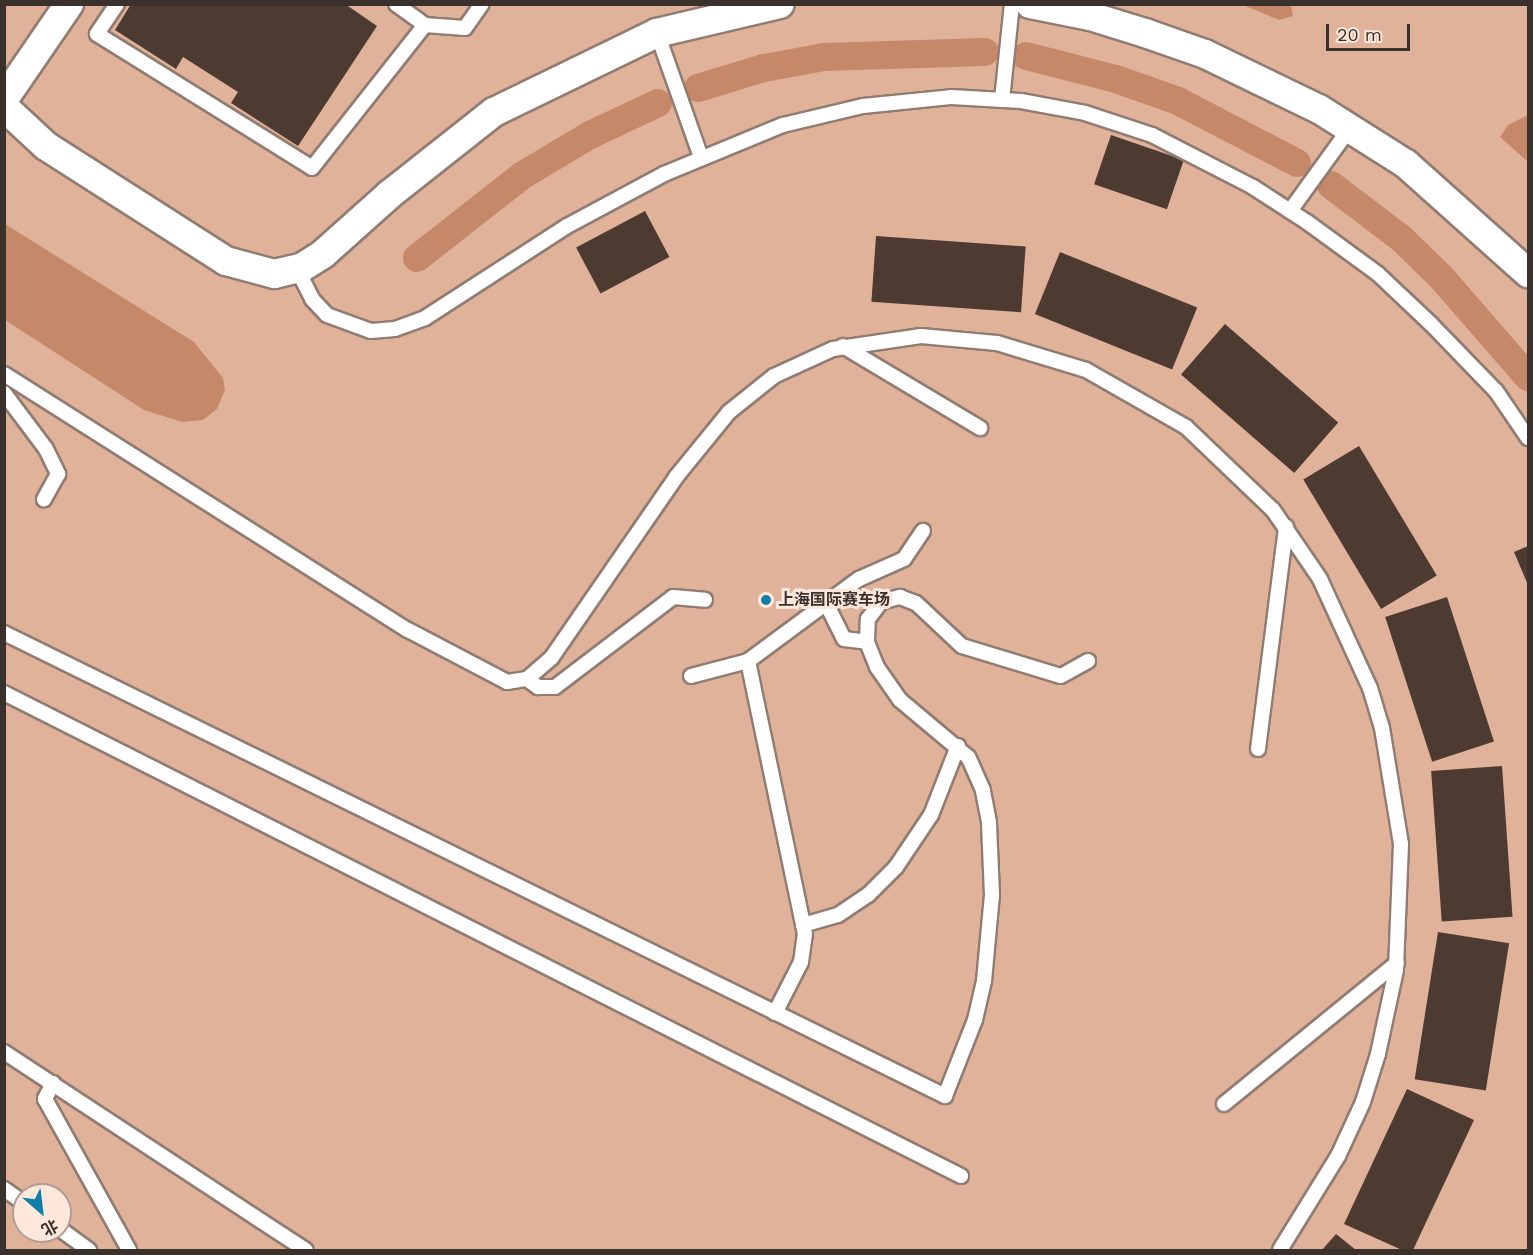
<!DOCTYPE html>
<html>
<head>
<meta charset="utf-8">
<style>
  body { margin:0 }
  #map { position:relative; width:1533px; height:1255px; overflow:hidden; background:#fee7db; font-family:"Work Sans","Noto Sans SC",sans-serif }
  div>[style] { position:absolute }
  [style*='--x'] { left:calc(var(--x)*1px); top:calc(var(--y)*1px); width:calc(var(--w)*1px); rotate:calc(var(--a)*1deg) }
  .green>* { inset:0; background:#e1b29a }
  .water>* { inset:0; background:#c58969 }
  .canal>* { height:28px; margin:-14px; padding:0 14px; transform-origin:14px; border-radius:14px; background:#c58969 }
  .building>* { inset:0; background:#4d3b31; transform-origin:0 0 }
  .roads { filter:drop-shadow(2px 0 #917c72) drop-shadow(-2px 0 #917c72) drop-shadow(0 2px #917c72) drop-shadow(0 -2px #917c72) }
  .lane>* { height:14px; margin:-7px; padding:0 7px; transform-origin:7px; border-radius:7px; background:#fff }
  .street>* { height:28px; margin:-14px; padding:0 14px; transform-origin:14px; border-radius:14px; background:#fff }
  .dots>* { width:16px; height:16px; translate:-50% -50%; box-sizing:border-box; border:3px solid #fee7db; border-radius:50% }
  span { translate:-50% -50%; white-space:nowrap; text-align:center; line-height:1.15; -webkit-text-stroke:6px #fee7db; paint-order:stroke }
  .poi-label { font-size:16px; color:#3a312d; font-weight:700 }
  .left { translate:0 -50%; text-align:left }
  .frame { position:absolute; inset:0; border:6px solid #3a312d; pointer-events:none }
  .north { position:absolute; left:12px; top:1183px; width:60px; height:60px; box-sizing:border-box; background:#fee7db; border:2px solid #b09e95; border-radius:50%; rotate:152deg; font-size:16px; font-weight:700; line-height:24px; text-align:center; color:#3a312d }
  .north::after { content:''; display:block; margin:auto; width:21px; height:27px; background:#0e80a7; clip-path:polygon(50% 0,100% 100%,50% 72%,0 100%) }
  .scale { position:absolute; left:1326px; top:24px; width:84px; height:27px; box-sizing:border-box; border:3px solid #3a312d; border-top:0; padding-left:8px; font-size:18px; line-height:21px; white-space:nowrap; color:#3a312d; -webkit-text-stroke:4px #fee7db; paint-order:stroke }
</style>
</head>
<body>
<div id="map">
  <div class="green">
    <div style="clip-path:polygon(evenodd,5px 5px,1528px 5px,1528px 1250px,5px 1250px,5px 5px,24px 1195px,60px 1195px,60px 1231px,24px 1231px,24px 1195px)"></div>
  </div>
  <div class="water">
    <div style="clip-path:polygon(1243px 5px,1291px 5px,1293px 16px,1279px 20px)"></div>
    <div style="clip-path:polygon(1528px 115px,1528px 162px,1500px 137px,1508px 125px)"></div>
    <div style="clip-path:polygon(5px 224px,194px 342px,223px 378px,225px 390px,217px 409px,203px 420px,182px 422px,144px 410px,5px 320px)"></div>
  </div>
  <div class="canal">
    <div style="--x:1026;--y:56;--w:93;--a:14.3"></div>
    <div style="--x:1116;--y:79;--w:66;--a:19.5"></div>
    <div style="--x:1178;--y:101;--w:134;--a:27.5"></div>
    <div style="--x:698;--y:88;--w:69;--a:-16.9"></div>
    <div style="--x:764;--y:68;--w:61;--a:-10.4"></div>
    <div style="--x:824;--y:57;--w:161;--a:-1.8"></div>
    <div style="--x:1331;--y:185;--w:89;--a:37.3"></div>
    <div style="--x:1402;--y:239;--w:54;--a:44.3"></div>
    <div style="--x:1441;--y:277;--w:133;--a:49"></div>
    <div style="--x:417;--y:258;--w:135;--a:-38.1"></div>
    <div style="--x:523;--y:175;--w:78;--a:-30.8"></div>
    <div style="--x:590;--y:135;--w:75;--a:-25.2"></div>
  </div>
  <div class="building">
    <div style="clip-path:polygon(131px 4px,345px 4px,377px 26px,298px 146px,231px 103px,238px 92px,183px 57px,176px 69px,115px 30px)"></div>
    <div style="left:1111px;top:135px;width:77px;height:52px;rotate:19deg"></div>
    <div style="left:645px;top:211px;width:52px;height:78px;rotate:62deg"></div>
    <div style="left:876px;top:236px;width:150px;height:66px;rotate:4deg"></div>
    <div style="left:1060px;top:252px;width:148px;height:67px;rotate:22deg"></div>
    <div style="left:1225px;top:324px;width:150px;height:67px;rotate:41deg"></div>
    <div style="left:1359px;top:446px;width:151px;height:65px;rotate:59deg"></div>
    <div style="clip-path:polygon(1528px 546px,1528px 585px,1514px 552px)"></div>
    <div style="left:1447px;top:597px;width:152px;height:65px;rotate:72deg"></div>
    <div style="left:1502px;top:766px;width:151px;height:71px;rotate:86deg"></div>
    <div style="left:1438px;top:932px;width:72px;height:149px;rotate:9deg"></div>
    <div style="clip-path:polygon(1407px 1089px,1474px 1120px,1413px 1250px,1402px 1250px,1344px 1224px)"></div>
    <div style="clip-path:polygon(1336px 1234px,1356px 1250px,1322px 1250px)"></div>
  </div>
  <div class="roads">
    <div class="lane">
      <div style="--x:117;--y:4;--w:36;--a:124"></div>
      <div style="--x:97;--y:34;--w:253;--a:31.9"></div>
      <div style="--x:312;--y:168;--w:182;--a:-51.7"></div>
      <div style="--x:396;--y:4;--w:36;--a:36"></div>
      <div style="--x:425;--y:25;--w:40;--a:4.3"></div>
      <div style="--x:465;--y:28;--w:29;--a:-55"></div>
      <div style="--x:657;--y:33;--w:132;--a:70.5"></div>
      <div style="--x:1002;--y:100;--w:97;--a:-84.1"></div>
      <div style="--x:1290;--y:211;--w:102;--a:-54.1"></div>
      <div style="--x:297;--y:269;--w:34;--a:63"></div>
      <div style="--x:312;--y:299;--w:22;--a:47"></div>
      <div style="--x:327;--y:315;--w:47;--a:20"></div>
      <div style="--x:371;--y:331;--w:24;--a:-5"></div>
      <div style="--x:395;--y:329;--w:32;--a:-20"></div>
      <div style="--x:425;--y:318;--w:169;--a:-32.9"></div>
      <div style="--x:567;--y:226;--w:110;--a:-28.2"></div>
      <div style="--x:664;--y:174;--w:129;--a:-22.4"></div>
      <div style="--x:783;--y:125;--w:82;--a:-13.4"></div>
      <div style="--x:863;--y:106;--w:88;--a:-5.8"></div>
      <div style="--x:951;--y:97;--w:70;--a:3.3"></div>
      <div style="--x:1021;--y:101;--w:65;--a:10.6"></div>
      <div style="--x:1085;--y:113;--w:71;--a:18.2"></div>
      <div style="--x:1152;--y:135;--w:114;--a:27.2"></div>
      <div style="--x:1253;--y:187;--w:64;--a:32.9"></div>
      <div style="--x:1307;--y:222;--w:88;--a:36.2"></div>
      <div style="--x:1378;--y:274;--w:73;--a:43.3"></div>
      <div style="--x:1431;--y:324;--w:93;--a:45.9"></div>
      <div style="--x:1496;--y:391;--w:57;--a:55.8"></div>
      <div style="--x:843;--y:346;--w:160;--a:30.9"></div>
      <div style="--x:4;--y:374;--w:478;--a:32.4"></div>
      <div style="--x:408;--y:630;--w:112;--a:27.7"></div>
      <div style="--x:507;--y:682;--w:20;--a:-9"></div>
      <div style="--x:527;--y:679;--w:33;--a:-41"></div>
      <div style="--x:552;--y:657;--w:219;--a:-55.4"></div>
      <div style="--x:676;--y:477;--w:84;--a:-50.8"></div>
      <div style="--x:729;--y:412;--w:58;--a:-38.7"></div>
      <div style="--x:774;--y:376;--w:65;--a:-24.6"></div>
      <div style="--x:833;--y:349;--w:89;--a:-8.4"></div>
      <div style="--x:921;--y:336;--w:76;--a:5.3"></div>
      <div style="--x:997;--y:343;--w:93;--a:16.9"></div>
      <div style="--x:1086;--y:370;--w:115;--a:29.7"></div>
      <div style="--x:1186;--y:427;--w:120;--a:43.7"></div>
      <div style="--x:1273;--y:510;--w:83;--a:55.7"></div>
      <div style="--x:1320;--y:579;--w:120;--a:65.4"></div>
      <div style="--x:1370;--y:688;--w:42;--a:73.3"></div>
      <div style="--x:1382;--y:728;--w:118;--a:80.7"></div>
      <div style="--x:1401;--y:844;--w:126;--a:92.3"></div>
      <div style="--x:1396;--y:970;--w:86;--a:102.1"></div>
      <div style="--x:1378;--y:1054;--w:50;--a:107.4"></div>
      <div style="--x:1363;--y:1102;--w:60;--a:114.8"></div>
      <div style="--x:1338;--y:1156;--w:110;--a:121.7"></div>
      <div style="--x:4;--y:393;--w:70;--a:53.1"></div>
      <div style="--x:46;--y:449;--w:28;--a:64"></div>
      <div style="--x:58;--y:474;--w:29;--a:119"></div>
      <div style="--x:826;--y:603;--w:40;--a:63.4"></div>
      <div style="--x:844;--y:639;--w:23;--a:7"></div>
      <div style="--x:4;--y:633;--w:1049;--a:26.2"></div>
      <div style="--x:945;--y:1096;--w:82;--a:-68.5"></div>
      <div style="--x:975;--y:1020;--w:40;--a:-77"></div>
      <div style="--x:984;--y:981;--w:86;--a:-84.7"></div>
      <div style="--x:992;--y:895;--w:73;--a:-92.4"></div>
      <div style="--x:989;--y:822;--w:33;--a:-101"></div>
      <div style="--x:983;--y:790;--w:36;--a:-114"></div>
      <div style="--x:968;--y:757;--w:89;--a:-140"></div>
      <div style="--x:900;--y:700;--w:40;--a:-124.9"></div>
      <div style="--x:877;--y:667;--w:27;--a:-112"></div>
      <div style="--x:867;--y:642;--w:23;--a:-88"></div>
      <div style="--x:868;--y:619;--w:21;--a:-53"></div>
      <div style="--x:881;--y:602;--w:20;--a:-15"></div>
      <div style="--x:900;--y:597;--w:17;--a:21"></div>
      <div style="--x:916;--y:603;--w:63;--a:43.1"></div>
      <div style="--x:962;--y:646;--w:103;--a:16.9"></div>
      <div style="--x:1061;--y:676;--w:31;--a:-29"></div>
      <div style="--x:691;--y:676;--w:59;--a:-14.7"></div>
      <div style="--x:527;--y:679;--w:14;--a:36"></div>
      <div style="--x:538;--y:687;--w:17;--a:0"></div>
      <div style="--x:555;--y:687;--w:148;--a:-37.3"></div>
      <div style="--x:673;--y:597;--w:32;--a:5"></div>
      <div style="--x:4;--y:693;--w:1072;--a:26.78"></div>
      <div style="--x:1258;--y:749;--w:224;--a:-82.8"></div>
      <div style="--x:803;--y:925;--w:36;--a:-16"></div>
      <div style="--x:838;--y:915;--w:36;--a:-34"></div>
      <div style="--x:868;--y:895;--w:40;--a:-45"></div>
      <div style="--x:896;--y:867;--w:63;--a:-56.1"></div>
      <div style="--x:931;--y:815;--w:74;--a:-68.6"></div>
      <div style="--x:775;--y:1013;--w:57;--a:-63"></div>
      <div style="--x:801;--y:962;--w:28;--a:-82"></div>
      <div style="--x:805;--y:934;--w:279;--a:-101.8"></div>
      <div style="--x:748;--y:661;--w:138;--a:-36.5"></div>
      <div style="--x:859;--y:579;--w:49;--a:-24"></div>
      <div style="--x:904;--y:559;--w:34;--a:-56"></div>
      <div style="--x:4;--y:1052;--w:361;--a:33.3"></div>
      <div style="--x:53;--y:1083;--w:18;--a:117"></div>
      <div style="--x:45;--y:1099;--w:173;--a:60.9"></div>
      <div style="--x:1224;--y:1104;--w:223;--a:-39.2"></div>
      <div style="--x:4;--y:1189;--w:24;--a:35"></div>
      <div style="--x:60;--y:1229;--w:36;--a:36"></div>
    </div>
    <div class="street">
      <div style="--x:1030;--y:4;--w:61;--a:11.3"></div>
      <div style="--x:1090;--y:16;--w:58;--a:17.2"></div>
      <div style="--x:1145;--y:33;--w:64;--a:19.3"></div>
      <div style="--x:1205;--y:54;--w:127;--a:25.8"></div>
      <div style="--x:1319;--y:109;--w:103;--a:32.3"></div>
      <div style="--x:1406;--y:164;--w:164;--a:41.8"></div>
      <div style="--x:4;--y:99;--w:115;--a:-55.6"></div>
      <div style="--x:4;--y:107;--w:57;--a:42.9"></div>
      <div style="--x:46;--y:146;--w:214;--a:32.6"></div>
      <div style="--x:226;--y:261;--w:50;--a:15.2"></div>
      <div style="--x:274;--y:274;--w:28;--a:-13"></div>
      <div style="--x:301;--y:268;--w:26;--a:-32"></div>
      <div style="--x:323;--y:254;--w:90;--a:-41.8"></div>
      <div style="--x:390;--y:194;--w:132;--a:-38.3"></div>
      <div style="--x:494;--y:112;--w:181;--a:-25.9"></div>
      <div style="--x:657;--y:33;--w:126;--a:-13.3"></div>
    </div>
  </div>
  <div class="dots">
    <div style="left:766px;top:600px;background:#0e80a7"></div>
  </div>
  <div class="poi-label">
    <span class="left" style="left:778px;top:600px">上海国际赛车场</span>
  </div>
  <div class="frame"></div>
  <div class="north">北</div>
  <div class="scale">20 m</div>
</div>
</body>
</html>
